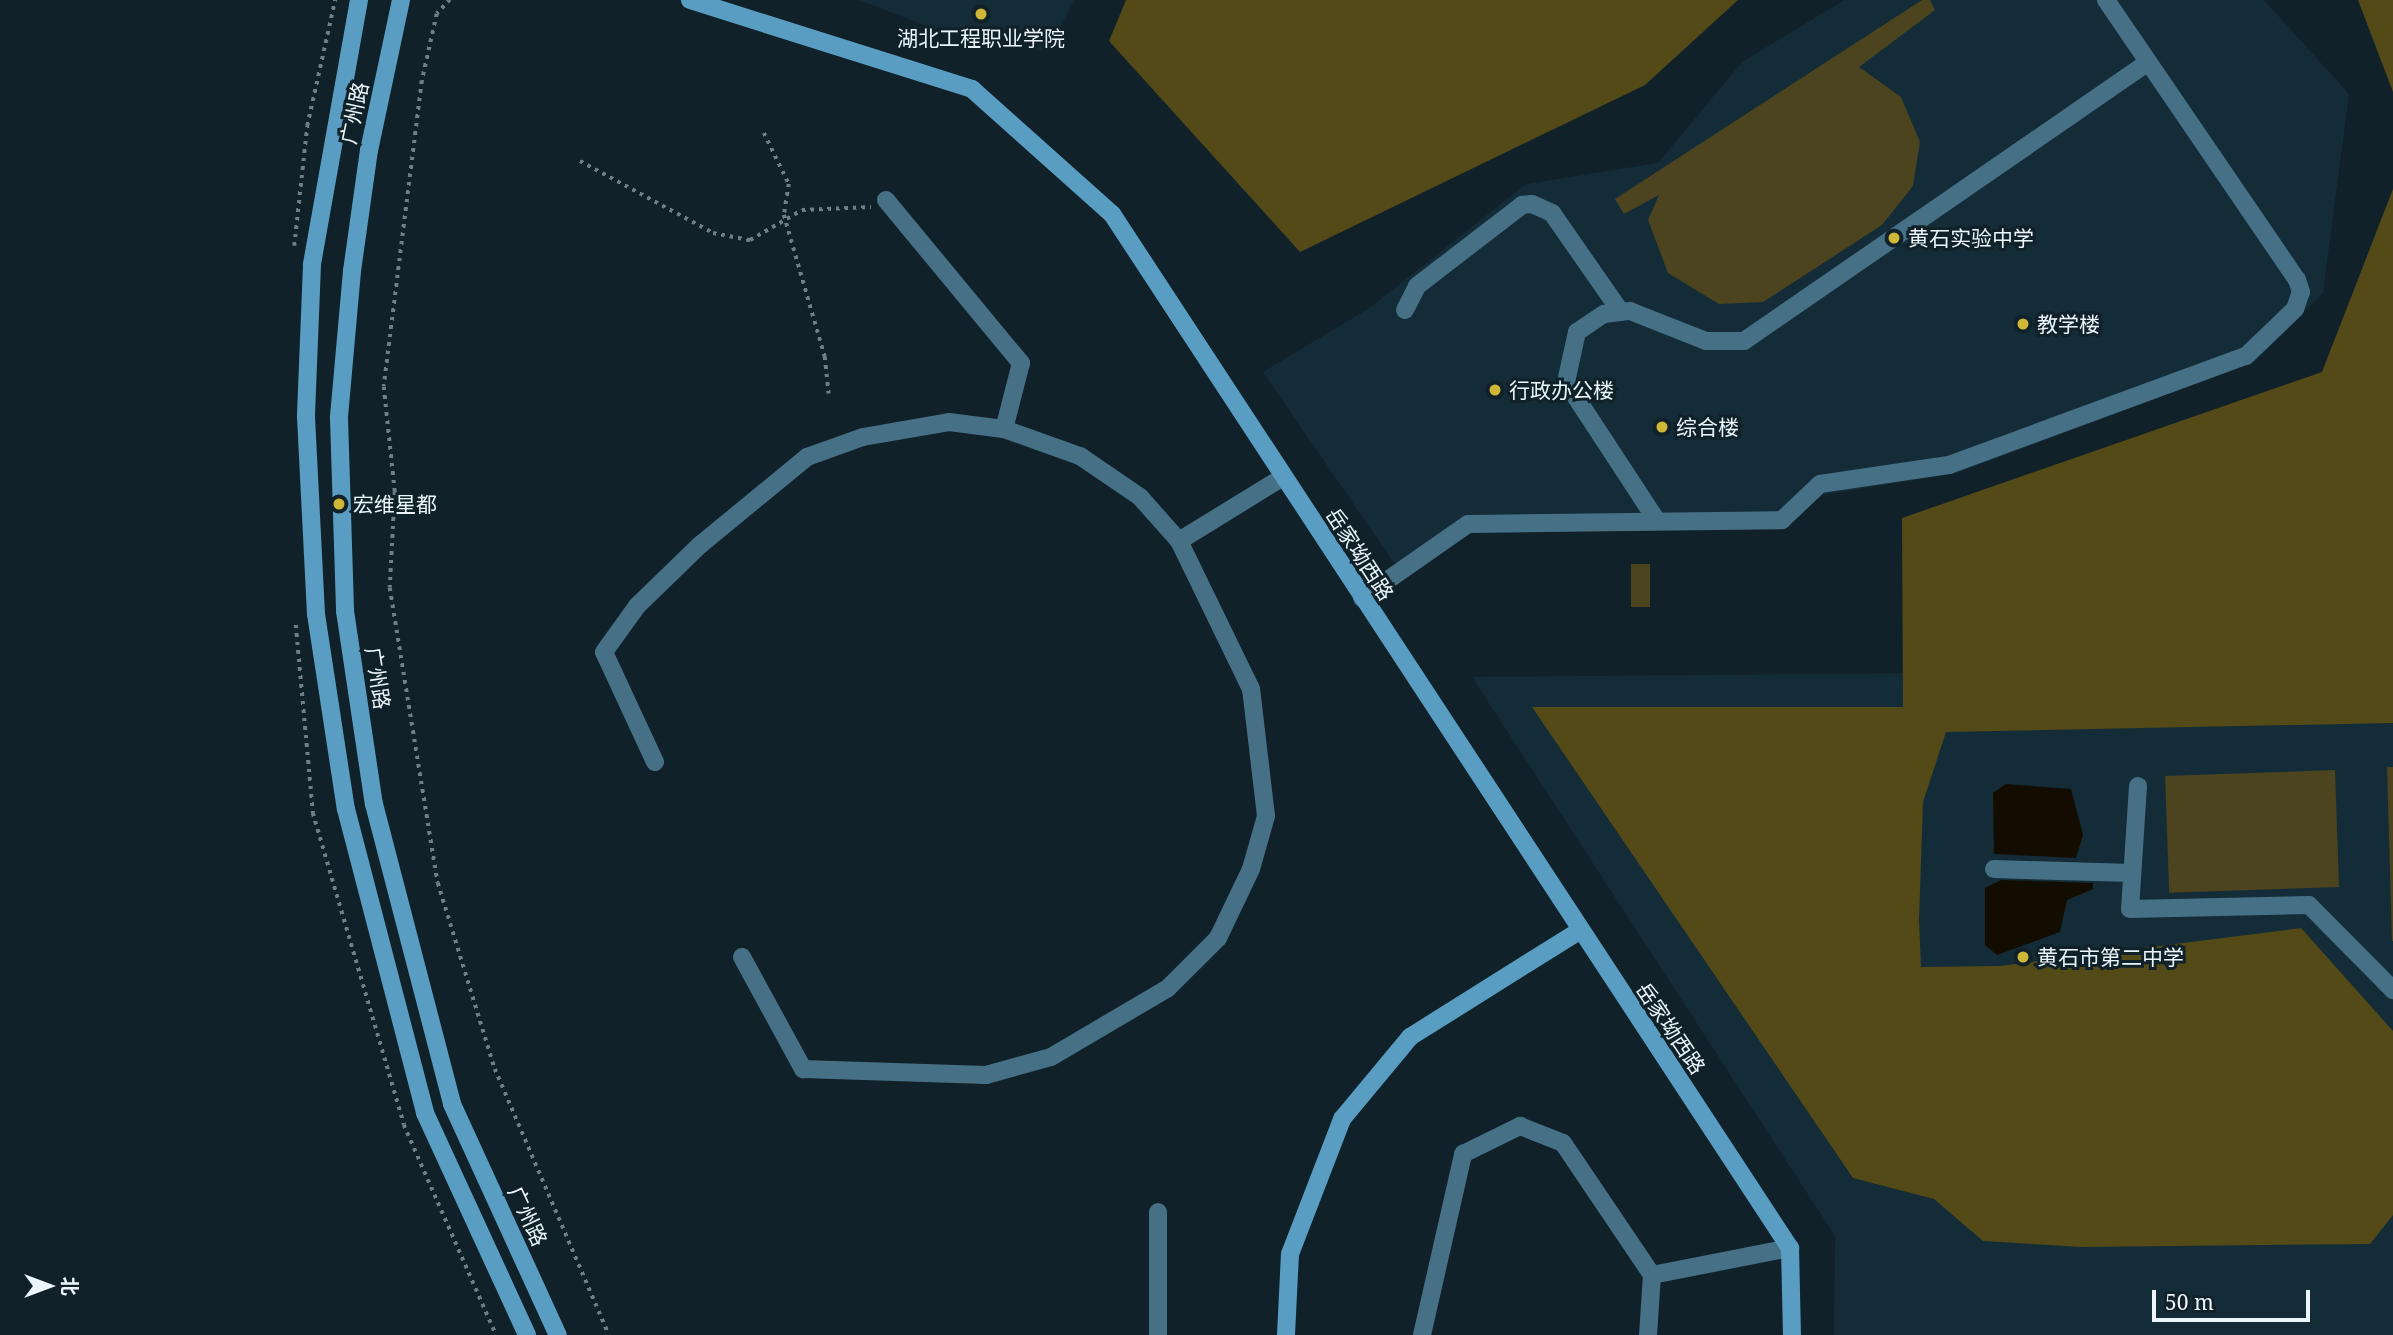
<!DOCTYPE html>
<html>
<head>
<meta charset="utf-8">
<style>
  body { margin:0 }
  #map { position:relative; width:2393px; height:1335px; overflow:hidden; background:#112129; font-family:"Noto Serif","Noto Sans SC",serif }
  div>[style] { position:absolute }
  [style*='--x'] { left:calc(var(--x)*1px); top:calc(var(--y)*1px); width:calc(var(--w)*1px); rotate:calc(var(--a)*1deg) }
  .built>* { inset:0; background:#142c37 }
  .green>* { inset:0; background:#4b441f; transform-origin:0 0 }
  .forest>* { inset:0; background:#534a18 }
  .water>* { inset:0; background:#120d00 }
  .path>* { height:3.5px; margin-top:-1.75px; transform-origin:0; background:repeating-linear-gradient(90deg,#707e85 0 3.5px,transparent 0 8.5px) }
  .street>* { height:18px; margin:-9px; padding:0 9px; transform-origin:9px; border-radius:9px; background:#467086 }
  .secondary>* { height:18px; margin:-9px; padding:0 9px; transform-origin:9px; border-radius:9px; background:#599ec2 }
  .dots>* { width:19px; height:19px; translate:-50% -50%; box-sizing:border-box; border:4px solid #112129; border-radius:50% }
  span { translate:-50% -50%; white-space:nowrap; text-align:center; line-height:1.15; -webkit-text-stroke:6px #112129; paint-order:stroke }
  .poi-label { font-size:21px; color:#ebf5fb }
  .left { translate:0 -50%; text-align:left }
  .street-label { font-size:21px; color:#ebf5fb }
  .north { position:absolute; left:14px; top:1251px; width:70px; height:70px; -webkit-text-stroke:5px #112129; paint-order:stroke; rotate:90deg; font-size:19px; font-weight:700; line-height:28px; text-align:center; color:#ebf5fb }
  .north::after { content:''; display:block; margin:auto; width:24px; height:32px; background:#ebf5fb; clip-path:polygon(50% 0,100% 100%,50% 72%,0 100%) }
  .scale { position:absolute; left:2152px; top:1290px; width:158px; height:32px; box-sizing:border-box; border:4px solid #ebf5fb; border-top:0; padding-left:9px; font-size:21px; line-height:24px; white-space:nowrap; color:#ebf5fb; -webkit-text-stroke:5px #112129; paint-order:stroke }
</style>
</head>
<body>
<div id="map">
  <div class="built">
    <div style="clip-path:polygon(859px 0,1074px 0,1048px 52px,932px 28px)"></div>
    <div style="clip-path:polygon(1844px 0,2264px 0,2349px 94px,2323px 293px,2254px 362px,1957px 473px,1822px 495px,1790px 524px,1473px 530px,1403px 576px,1263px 372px,1368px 309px,1526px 184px,1658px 163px,1742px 62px)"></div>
    <div style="clip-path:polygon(2393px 669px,2393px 1335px,1834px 1335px,1835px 1236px,1472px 677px)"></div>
  </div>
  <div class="green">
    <div style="clip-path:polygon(1922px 0,1930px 0,1935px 10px,1859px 67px,1901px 97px,1920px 142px,1913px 186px,1882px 225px,1763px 302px,1719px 304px,1668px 273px,1648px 220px,1659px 195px,1624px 214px,1615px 199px)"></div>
    <div style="left:1631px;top:564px;width:19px;height:43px"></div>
    <div style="clip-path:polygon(2387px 767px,2393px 767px,2393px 941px,2392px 941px)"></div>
    <div style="left:2335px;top:770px;width:117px;height:170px;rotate:88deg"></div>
  </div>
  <div class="forest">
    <div style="clip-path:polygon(1126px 0,1738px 0,1645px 85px,1300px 252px,1109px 41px)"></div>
    <div style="clip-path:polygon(2358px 0,2393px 0,2393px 92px)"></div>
    <div style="clip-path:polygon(2393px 189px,2393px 723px,1946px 732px,1923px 802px,1919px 920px,1921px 967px,2000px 966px,2301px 928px,2393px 1031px,2393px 1215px,2370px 1244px,2081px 1247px,1983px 1241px,1934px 1199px,1853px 1178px,1532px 707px,1903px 707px,1902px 518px,2322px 372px)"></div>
  </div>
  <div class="water">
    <div style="clip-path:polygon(2006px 784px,2071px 789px,2083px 835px,2076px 858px,1994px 854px,1993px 793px)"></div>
    <div style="clip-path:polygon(2001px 880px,2093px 883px,2093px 889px,2067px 900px,2060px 932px,1997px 955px,1985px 945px,1985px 888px)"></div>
  </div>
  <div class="path">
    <div style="--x:450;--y:0;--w:19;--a:133"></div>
    <div style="--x:437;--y:14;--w:69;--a:102.6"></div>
    <div style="--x:422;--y:81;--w:308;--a:97.1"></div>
    <div style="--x:384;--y:387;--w:106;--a:84"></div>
    <div style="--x:395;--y:492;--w:96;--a:93"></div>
    <div style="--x:390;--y:588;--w:299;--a:80.8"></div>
    <div style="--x:438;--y:883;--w:195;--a:73"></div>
    <div style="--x:495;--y:1069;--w:289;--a:66.8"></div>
    <div style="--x:764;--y:133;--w:57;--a:63.9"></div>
    <div style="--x:789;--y:184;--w:31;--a:99"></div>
    <div style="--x:784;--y:215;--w:148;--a:73.9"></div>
    <div style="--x:825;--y:357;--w:37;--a:84"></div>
    <div style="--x:580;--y:161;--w:151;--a:28.4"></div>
    <div style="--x:713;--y:233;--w:38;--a:11"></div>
    <div style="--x:750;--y:240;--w:60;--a:-30"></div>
    <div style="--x:802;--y:210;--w:69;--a:-2.5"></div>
    <div style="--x:294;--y:246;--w:121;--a:-83.8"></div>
    <div style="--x:307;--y:126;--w:129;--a:-77.5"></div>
    <div style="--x:296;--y:625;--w:189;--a:84.8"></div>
    <div style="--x:313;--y:813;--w:325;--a:73.7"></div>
    <div style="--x:404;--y:1125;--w:229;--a:66.3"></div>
  </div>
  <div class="street">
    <div style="--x:886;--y:200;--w:212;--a:50.4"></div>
    <div style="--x:1021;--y:363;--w:68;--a:104.4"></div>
    <div style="--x:1405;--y:310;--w:27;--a:-63"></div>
    <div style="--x:1417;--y:286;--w:133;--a:-37.6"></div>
    <div style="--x:1522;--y:205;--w:10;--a:-6"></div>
    <div style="--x:1532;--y:204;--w:22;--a:24"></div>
    <div style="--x:1552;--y:213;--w:119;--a:55.2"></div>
    <div style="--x:1657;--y:521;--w:166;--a:-123.2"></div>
    <div style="--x:1566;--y:382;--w:51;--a:-77.6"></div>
    <div style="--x:1577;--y:332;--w:32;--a:-34"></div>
    <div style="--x:1604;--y:314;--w:26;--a:-7"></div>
    <div style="--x:1630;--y:311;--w:82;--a:21.5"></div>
    <div style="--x:1706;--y:341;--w:38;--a:0"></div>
    <div style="--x:1744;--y:341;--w:491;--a:-34.6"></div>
    <div style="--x:1362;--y:598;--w:129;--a:-34.9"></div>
    <div style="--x:1468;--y:524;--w:314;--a:-0.7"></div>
    <div style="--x:1782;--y:520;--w:52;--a:-43.5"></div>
    <div style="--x:1820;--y:484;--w:130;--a:-8.4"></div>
    <div style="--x:1949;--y:465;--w:316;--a:-20.2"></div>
    <div style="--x:2246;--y:356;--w:68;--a:-43.8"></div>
    <div style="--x:2295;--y:309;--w:18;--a:-71"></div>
    <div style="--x:2301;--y:292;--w:13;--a:-108"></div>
    <div style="--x:2297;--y:280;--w:339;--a:-124.3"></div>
    <div style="--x:655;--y:762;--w:121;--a:-114.9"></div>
    <div style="--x:604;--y:652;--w:57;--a:-54.3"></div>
    <div style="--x:637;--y:606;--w:88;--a:-44.1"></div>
    <div style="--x:700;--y:545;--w:139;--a:-39.4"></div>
    <div style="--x:807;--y:457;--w:59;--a:-19.7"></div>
    <div style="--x:863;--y:437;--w:87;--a:-9.9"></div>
    <div style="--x:949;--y:422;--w:55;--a:7.3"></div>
    <div style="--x:1004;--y:429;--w:81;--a:19.6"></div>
    <div style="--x:1080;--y:456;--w:73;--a:34.3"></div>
    <div style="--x:1140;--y:497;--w:59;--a:48.4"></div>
    <div style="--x:2138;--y:786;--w:123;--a:93.7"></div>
    <div style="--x:2130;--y:909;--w:179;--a:-1.3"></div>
    <div style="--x:2309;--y:905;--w:120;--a:45.3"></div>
    <div style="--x:1994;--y:869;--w:138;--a:1.7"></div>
    <div style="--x:742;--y:957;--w:128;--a:61.4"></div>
    <div style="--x:803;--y:1069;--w:183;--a:1.9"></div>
    <div style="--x:986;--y:1075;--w:67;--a:-15.5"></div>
    <div style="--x:1051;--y:1057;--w:136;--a:-30.5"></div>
    <div style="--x:1168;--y:988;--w:71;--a:-45"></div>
    <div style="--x:1218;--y:938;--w:76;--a:-64.4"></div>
    <div style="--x:1251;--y:869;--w:55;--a:-74.2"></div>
    <div style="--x:1266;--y:816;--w:128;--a:-96.7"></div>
    <div style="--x:1251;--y:689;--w:165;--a:-115.9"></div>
    <div style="--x:1179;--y:541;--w:122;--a:-31.6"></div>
    <div style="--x:1158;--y:1212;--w:123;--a:90"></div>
    <div style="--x:1652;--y:1275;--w:141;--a:-11.1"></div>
    <div style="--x:1422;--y:1335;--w:186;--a:-77.2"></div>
    <div style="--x:1463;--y:1154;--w:64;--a:-26.2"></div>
    <div style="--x:1520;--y:1126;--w:46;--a:21.6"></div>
    <div style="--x:1563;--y:1143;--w:159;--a:56"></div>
    <div style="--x:1652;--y:1275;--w:60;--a:93.8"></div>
  </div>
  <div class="secondary">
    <div style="--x:359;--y:0;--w:269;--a:100.1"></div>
    <div style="--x:312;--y:265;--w:152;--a:92.3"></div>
    <div style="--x:306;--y:417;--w:197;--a:87.1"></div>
    <div style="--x:316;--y:614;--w:197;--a:81.3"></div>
    <div style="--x:346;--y:809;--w:314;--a:75.4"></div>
    <div style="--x:425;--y:1113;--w:244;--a:65.3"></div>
    <div style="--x:401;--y:0;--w:153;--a:102"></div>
    <div style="--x:369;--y:150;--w:122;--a:98"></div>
    <div style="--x:352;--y:271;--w:148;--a:95.1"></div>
    <div style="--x:339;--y:418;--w:193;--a:88.2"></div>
    <div style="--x:345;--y:611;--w:195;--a:81.5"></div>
    <div style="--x:374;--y:804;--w:310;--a:75.4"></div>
    <div style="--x:452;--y:1104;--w:254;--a:65.4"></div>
    <div style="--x:690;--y:0;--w:296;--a:17.5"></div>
    <div style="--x:972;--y:89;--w:188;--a:41.8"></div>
    <div style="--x:1112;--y:214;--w:1236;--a:56.75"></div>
    <div style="--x:1790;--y:1248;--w:87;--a:88.7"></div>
    <div style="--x:1286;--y:1335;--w:81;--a:-87.2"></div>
    <div style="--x:1290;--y:1254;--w:145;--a:-68.9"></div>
    <div style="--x:1342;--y:1119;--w:107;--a:-50.3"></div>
    <div style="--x:1410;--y:1037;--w:199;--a:-32.1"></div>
  </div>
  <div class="dots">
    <div style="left:981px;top:14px;background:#cfb837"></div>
    <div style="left:1894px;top:238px;background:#cfb837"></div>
    <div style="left:2023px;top:324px;background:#cfb837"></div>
    <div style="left:1495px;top:390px;background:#cfb837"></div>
    <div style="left:1662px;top:427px;background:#cfb837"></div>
    <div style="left:339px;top:504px;background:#cfb837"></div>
    <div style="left:2023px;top:957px;background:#cfb837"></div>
  </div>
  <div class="poi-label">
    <span style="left:981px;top:38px">湖北工程职业学院</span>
    <span class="left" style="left:1908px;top:238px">黄石实验中学</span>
    <span class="left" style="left:2037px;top:324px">教学楼</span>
    <span class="left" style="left:1509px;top:390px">行政办公楼</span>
    <span class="left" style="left:1676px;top:427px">综合楼</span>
    <span class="left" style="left:353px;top:504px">宏维星都</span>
    <span class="left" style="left:2037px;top:957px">黄石市第二中学</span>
  </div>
  <div class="street-label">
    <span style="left:354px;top:113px;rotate:-78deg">广州路</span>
    <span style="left:1360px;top:554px;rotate:57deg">岳家坳西路</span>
    <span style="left:378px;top:678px;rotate:81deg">广州路</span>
    <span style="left:1671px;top:1028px;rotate:56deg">岳家坳西路</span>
    <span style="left:528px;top:1216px;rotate:65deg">广州路</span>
  </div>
  <div class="north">北</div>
  <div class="scale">50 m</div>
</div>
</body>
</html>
